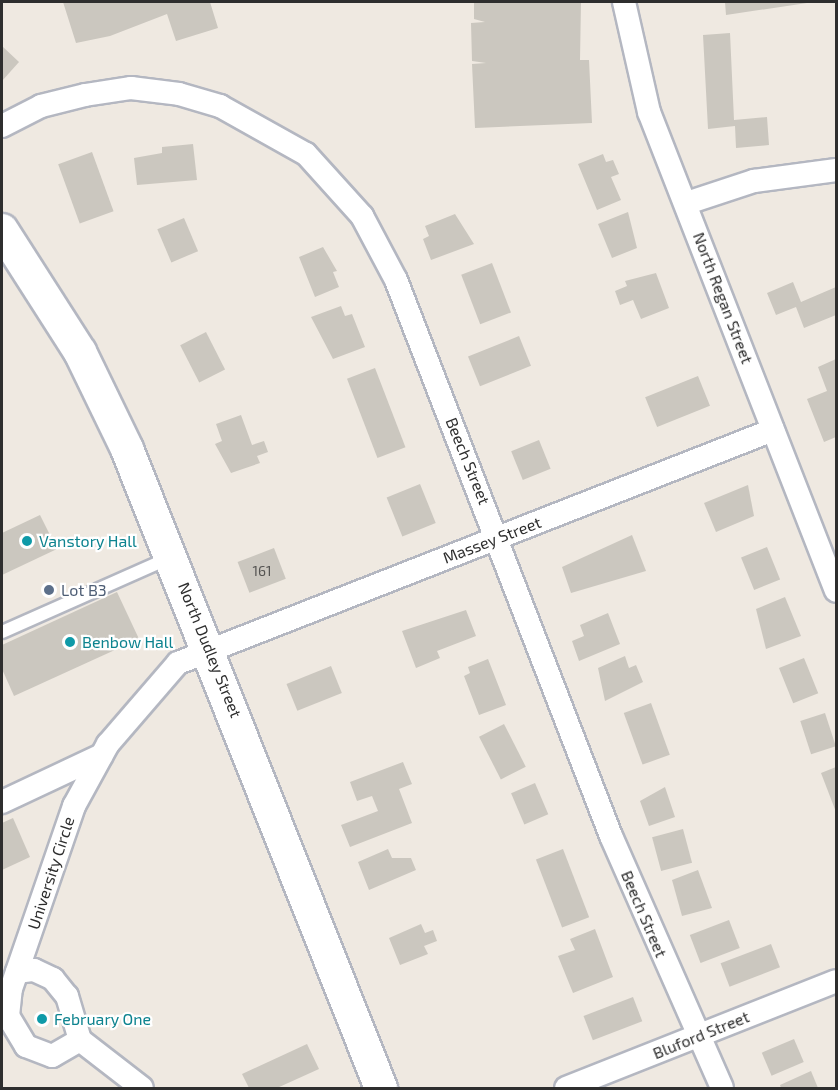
<!DOCTYPE html>
<html>
<head>
<meta charset="utf-8">
<style>
  body { margin:0 }
  #map { position:relative; width:838px; height:1090px; overflow:hidden; background:#efe9e1; font-family:"Exo 2",sans-serif }
  div>[style] { position:absolute }
  [style*='--x'] { left:calc(var(--x)*1px); top:calc(var(--y)*1px); width:calc(var(--w)*1px); rotate:calc(var(--a)*1deg) }
  .building>* { inset:0; background:#cbc7bf; transform-origin:0 0 }
  .roads { filter:drop-shadow(2px 0 #b4b7c1) drop-shadow(-2px 0 #b4b7c1) drop-shadow(0 2px #b4b7c1) drop-shadow(0 -2px #b4b7c1) }
  .lane>* { height:12px; margin:-6px; padding:0 6px; transform-origin:6px; border-radius:6px; background:#fff }
  .street>* { height:22px; margin:-11px; padding:0 11px; transform-origin:11px; border-radius:11px; background:#fff }
  .secondary>* { height:32px; margin:-16px; padding:0 16px; transform-origin:16px; border-radius:16px; background:#fff }
  .dots>* { width:16px; height:16px; translate:-50% -50%; box-sizing:border-box; border:3px solid #fff; border-radius:50% }
  span { translate:-50% -50%; white-space:nowrap; text-align:center; line-height:1.15; -webkit-text-stroke:4.5px #fff; paint-order:stroke }
  .number-label { font-size:14px; color:#555452 }
  .number-label span { -webkit-text-stroke-width:0 }
  .street-label { font-size:16px; color:#2e2e2e }
  .culture-label { font-size:16px; color:#0d838f }
  .left { translate:0 -50%; text-align:left }
  .service-label { font-size:16px; color:#4e5e75 }
  .frame { position:absolute; inset:0; border:3px solid #2e2e2e; pointer-events:none }
</style>
</head>
<body>
<div id="map">
  <div class="building">
    <div style="clip-path:polygon(63px 2px,210px 2px,218px 28px,176px 41px,167px 14px,110px 36px,76px 43px)"></div>
    <div style="clip-path:polygon(474px 2px,581px 2px,580px 60px,589px 60px,592px 123px,475px 128px,472px 64px,486px 63px,472px 61px,471px 23px,485px 22px,474px 19px)"></div>
    <div style="clip-path:polygon(725px 2px,807px 2px,807px 3px,726px 15px)"></div>
    <div style="clip-path:polygon(730px 33px,734px 120px,767px 117px,769px 145px,736px 148px,735px 126px,708px 129px,703px 35px)"></div>
    <div style="clip-path:polygon(2px 46px,19px 62px,2px 81px)"></div>
    <div style="clip-path:polygon(193px 144px,197px 180px,137px 185px,134px 158px,162px 153px,162px 147px)"></div>
    <div style="left:92px;top:152px;width:63px;height:36px;rotate:70deg"></div>
    <div style="clip-path:polygon(603px 154px,606px 162px,613px 160px,619px 174px,611px 177px,621px 200px,597px 210px,578px 164px)"></div>
    <div style="clip-path:polygon(628px 212px,637px 248px,612px 258px,598px 224px)"></div>
    <div style="clip-path:polygon(455px 214px,474px 244px,431px 260px,423px 239px,429px 236px,425px 226px)"></div>
    <div style="left:184px;top:218px;width:36px;height:29px;rotate:67deg"></div>
    <div style="clip-path:polygon(323px 247px,337px 271px,333px 272px,339px 287px,315px 297px,299px 257px)"></div>
    <div style="left:492px;top:263px;width:53px;height:33px;rotate:69deg"></div>
    <div style="clip-path:polygon(656px 273px,669px 308px,641px 319px,633px 300px,620px 305px,615px 291px,627px 286px,625px 281px)"></div>
    <div style="clip-path:polygon(793px 282px,801px 302px,836px 287px,836px 315px,804px 328px,796px 307px,776px 315px,767px 293px)"></div>
    <div style="clip-path:polygon(341px 306px,345px 316px,352px 314px,365px 347px,333px 359px,311px 317px)"></div>
    <div style="left:206px;top:332px;width:42px;height:29px;rotate:63deg"></div>
    <div style="left:519px;top:336px;width:32px;height:55px;rotate:68deg"></div>
    <div style="clip-path:polygon(836px 359px,836px 437px,824px 442px,807px 399px,827px 391px,818px 367px)"></div>
    <div style="left:375px;top:368px;width:85px;height:30px;rotate:69deg"></div>
    <div style="left:698px;top:376px;width:32px;height:57px;rotate:68deg"></div>
    <div style="clip-path:polygon(241px 415px,252px 445px,264px 441px,268px 452px,257px 456px,260px 463px,231px 473px,215px 444px,222px 441px,216px 424px)"></div>
    <div style="left:539px;top:440px;width:31px;height:30px;rotate:68deg"></div>
    <div style="left:420px;top:484px;width:42px;height:36px;rotate:68deg"></div>
    <div style="clip-path:polygon(748px 485px,754px 516px,716px 532px,704px 503px)"></div>
    <div style="clip-path:polygon(40px 515px,57px 549px,2px 575px,2px 533px)"></div>
    <div style="clip-path:polygon(632px 535px,646px 571px,571px 593px,562px 567px)"></div>
    <div style="left:767px;top:547px;width:35px;height:28px;rotate:68deg"></div>
    <div style="left:274px;top:548px;width:33px;height:39px;rotate:69deg"></div>
    <div style="clip-path:polygon(117px 592px,139px 639px,14px 696px,2px 669px,2px 645px)"></div>
    <div style="clip-path:polygon(785px 597px,801px 636px,766px 649px,756px 609px)"></div>
    <div style="clip-path:polygon(466px 610px,476px 636px,437px 651px,440px 658px,416px 668px,402px 631px)"></div>
    <div style="clip-path:polygon(608px 613px,620px 644px,579px 661px,572px 641px,584px 636px,580px 625px)"></div>
    <div style="clip-path:polygon(625px 656px,629px 668px,636px 665px,643px 682px,605px 701px,598px 668px)"></div>
    <div style="left:804px;top:658px;width:38px;height:27px;rotate:68deg"></div>
    <div style="clip-path:polygon(488px 659px,506px 705px,479px 715px,464px 676px,470px 673px,468px 667px)"></div>
    <div style="left:331px;top:666px;width:29px;height:48px;rotate:68deg"></div>
    <div style="left:651px;top:703px;width:55px;height:29px;rotate:70deg"></div>
    <div style="left:825px;top:713px;width:35px;height:26px;rotate:72deg"></div>
    <div style="left:504px;top:724px;width:48px;height:28px;rotate:63deg"></div>
    <div style="clip-path:polygon(403px 762px,412px 784px,399px 789px,412px 823px,350px 847px,341px 825px,378px 811px,372px 796px,357px 801px,350px 782px)"></div>
    <div style="clip-path:polygon(836px 767px,836px 812px,821px 773px)"></div>
    <div style="left:535px;top:783px;width:34px;height:26px;rotate:67deg"></div>
    <div style="clip-path:polygon(665px 787px,675px 817px,649px 826px,640px 801px)"></div>
    <div style="clip-path:polygon(13px 818px,30px 857px,2px 870px,2px 823px)"></div>
    <div style="left:683px;top:829px;width:35px;height:32px;rotate:75deg"></div>
    <div style="clip-path:polygon(388px 849px,392px 858px,411px 858px,416px 870px,369px 890px,358px 862px)"></div>
    <div style="left:563px;top:849px;width:73px;height:29px;rotate:69deg"></div>
    <div style="clip-path:polygon(698px 870px,712px 908px,682px 916px,672px 880px)"></div>
    <div style="left:729px;top:920px;width:30px;height:42px;rotate:69deg"></div>
    <div style="clip-path:polygon(421px 924px,425px 933px,433px 930px,437px 941px,424px 946px,428px 954px,400px 965px,389px 938px)"></div>
    <div style="clip-path:polygon(595px 929px,613px 977px,573px 993px,558px 956px,575px 950px,570px 939px)"></div>
    <div style="left:771px;top:944px;width:25px;height:54px;rotate:69deg"></div>
    <div style="left:633px;top:997px;width:26px;height:53px;rotate:69deg"></div>
    <div style="left:794px;top:1039px;width:25px;height:35px;rotate:67deg"></div>
    <div style="clip-path:polygon(307px 1044px,319px 1069px,277px 1088px,249px 1088px,242px 1074px)"></div>
    <div style="clip-path:polygon(811px 1071px,818px 1088px,781px 1088px,780px 1085px)"></div>
  </div>
  <div class="roads">
    <div class="lane">
      <div style="--x:2;--y:632;--w:183;--a:-23.9"></div>
    </div>
    <div class="street">
      <div style="--x:624;--y:2;--w:113;--a:77.2"></div>
      <div style="--x:649;--y:112;--w:514;--a:68.67"></div>
      <div style="--x:2;--y:126;--w:44;--a:-27.1"></div>
      <div style="--x:41;--y:106;--w:45;--a:-14"></div>
      <div style="--x:85;--y:95;--w:47;--a:-8.7"></div>
      <div style="--x:131;--y:88;--w:48;--a:7.1"></div>
      <div style="--x:179;--y:94;--w:43;--a:16.3"></div>
      <div style="--x:220;--y:106;--w:98;--a:29.2"></div>
      <div style="--x:306;--y:154;--w:84;--a:47.9"></div>
      <div style="--x:362;--y:216;--w:72;--a:62"></div>
      <div style="--x:396;--y:280;--w:596;--a:68.86"></div>
      <div style="--x:611;--y:836;--w:275;--a:66.2"></div>
      <div style="--x:687;--y:203;--w:71;--a:-18.2"></div>
      <div style="--x:754;--y:181;--w:83;--a:-7.6"></div>
      <div style="--x:2;--y:802;--w:110;--a:-25.2"></div>
      <div style="--x:17;--y:972;--w:17;--a:-7"></div>
      <div style="--x:34;--y:970;--w:21;--a:25"></div>
      <div style="--x:53;--y:979;--w:22;--a:51"></div>
      <div style="--x:67;--y:996;--w:46;--a:73.5"></div>
      <div style="--x:80;--y:1040;--w:78;--a:37.7"></div>
      <div style="--x:80;--y:1040;--w:32;--a:150"></div>
      <div style="--x:52;--y:1056;--w:28;--a:-159"></div>
      <div style="--x:26;--y:1046;--w:35;--a:-121"></div>
      <div style="--x:8;--y:1016;--w:27;--a:-84"></div>
      <div style="--x:11;--y:989;--w:194;--a:-71"></div>
      <div style="--x:74;--y:806;--w:71;--a:-61.3"></div>
      <div style="--x:108;--y:744;--w:107;--a:-49.2"></div>
      <div style="--x:178;--y:663;--w:639;--a:-21.39"></div>
      <div style="--x:566;--y:1088;--w:290;--a:-21.6"></div>
    </div>
    <div class="secondary">
      <div style="--x:2;--y:230;--w:145;--a:57.4"></div>
      <div style="--x:80;--y:352;--w:108;--a:64.1"></div>
      <div style="--x:127;--y:449;--w:688;--a:68.32"></div>
    </div>
  </div>
  <div class="dots">
    <div style="left:27px;top:541px;background:#0f9aa8"></div>
    <div style="left:49px;top:590px;background:#5c6f8a"></div>
    <div style="left:70px;top:642px;background:#0f9aa8"></div>
    <div style="left:42px;top:1019px;background:#0f9aa8"></div>
  </div>
  <div class="number-label">
    <span style="left:262px;top:571px">161</span>
  </div>
  <div class="street-label">
    <span style="left:723px;top:298px;rotate:69deg">North Regan Street</span>
    <span style="left:468px;top:461px;rotate:68deg">Beech Street</span>
    <span style="left:492px;top:540px;rotate:-21deg">Massey Street</span>
    <span style="left:210px;top:650px;rotate:68deg">North Dudley Street</span>
    <span style="left:51px;top:873px;rotate:-72deg">University Circle</span>
    <span style="left:644px;top:914px;rotate:67deg">Beech Street</span>
    <span style="left:701px;top:1035px;rotate:-22deg">Bluford Street</span>
  </div>
  <div class="culture-label">
    <span class="left" style="left:39px;top:541px">Vanstory Hall</span>
    <span class="left" style="left:82px;top:642px">Benbow Hall</span>
    <span class="left" style="left:54px;top:1019px">February One</span>
  </div>
  <div class="service-label">
    <span class="left" style="left:61px;top:590px">Lot B3</span>
  </div>
  <div class="frame"></div>
</div>
</body>
</html>
